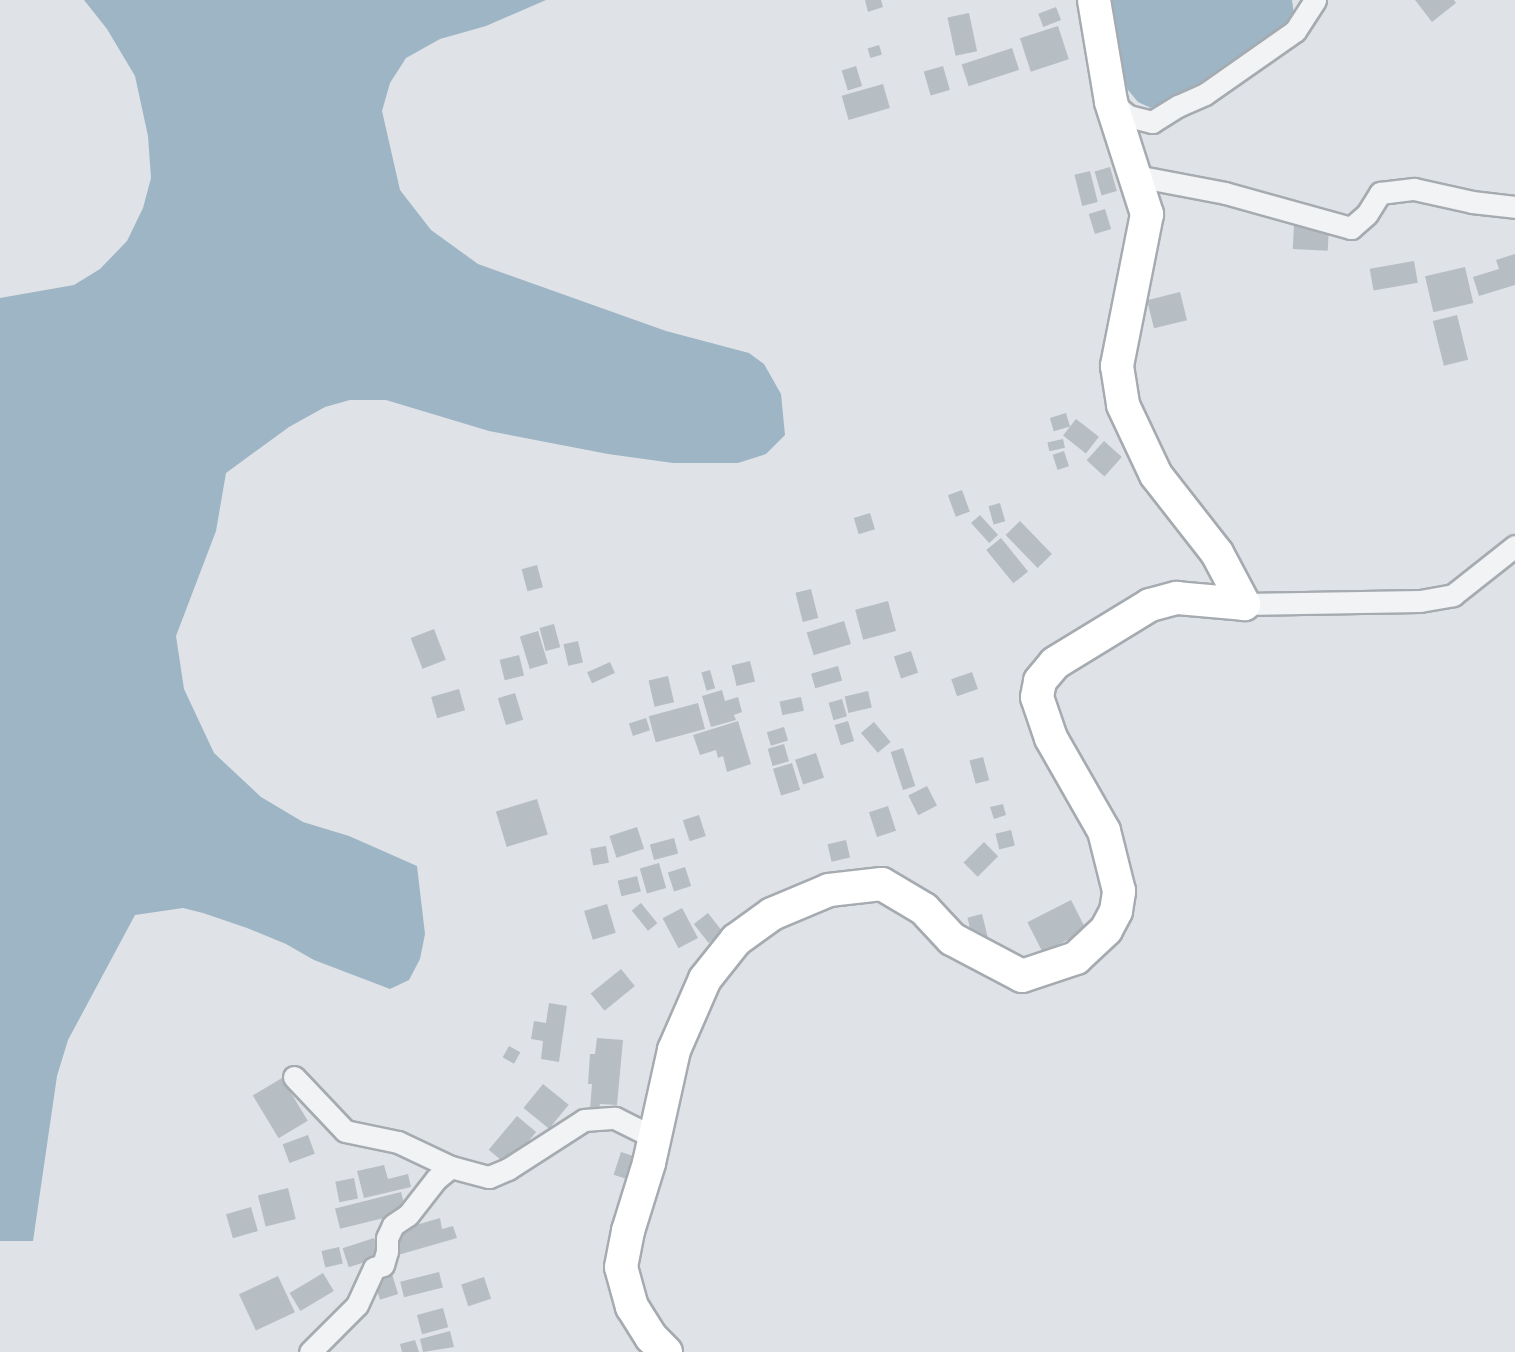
<!DOCTYPE html>
<html>
<head>
<meta charset="utf-8">
<style>
  body { margin:0 }
  #map { position:relative; width:1515px; height:1352px; overflow:hidden; background:#dfe3e7; font-family:Jost,sans-serif }
  div>[style] { position:absolute }
  [style*='--x'] { left:calc(var(--x)*1px); top:calc(var(--y)*1px); width:calc(var(--w)*1px); rotate:calc(var(--a)*1deg) }
  .water>* { inset:0; background:#9db5c4 }
  .building>* { inset:0; background:#b6bdc3; transform-origin:0 0 }
  .roads { filter:drop-shadow(2px 0 #a5abb0) drop-shadow(-2px 0 #a5abb0) drop-shadow(0 2px #a5abb0) drop-shadow(0 -2px #a5abb0) }
  .street>* { height:21px; margin:-10.5px; padding:0 10.5px; transform-origin:10.5px; border-radius:10.5px; background:#f1f3f5 }
  .secondary>* { height:32px; margin:-16px; padding:0 16px; transform-origin:16px; border-radius:16px; background:#fff }
  span { translate:-50% -50%; white-space:nowrap; text-align:center; line-height:1.15; -webkit-text-stroke:4.5px #eef2f4; paint-order:stroke }
</style>
</head>
<body>
<div id="map">
  <div class="water">
    <div style="clip-path:polygon(84px 0,546px 0,486px 26px,440px 39px,406px 58px,390px 83px,382px 111px,400px 190px,431px 230px,478px 264px,666px 331px,749px 353px,764px 364px,781px 394px,785px 435px,766px 454px,738px 463px,673px 463px,608px 454px,489px 431px,386px 400px,350px 400px,325px 407px,289px 427px,226px 473px,216px 531px,176px 636px,184px 689px,214px 753px,261px 797px,303px 822px,349px 836px,417px 866px,425px 934px,420px 959px,409px 980px,390px 989px,314px 960px,286px 944px,247px 928px,203px 913px,183px 908px,135px 915px,68px 1040px,57px 1076px,33px 1241px,0 1241px,0 298px,74px 285px,100px 269px,127px 241px,143px 208px,151px 178px,148px 136px,135px 76px,107px 29px)"></div>
    <div style="clip-path:polygon(1111px 0,1292px 0,1294px 15px,1280px 30px,1211px 78px,1151px 108px,1138px 102px,1128px 90px,1119px 68px)"></div>
  </div>
  <div class="building">
    <div style="clip-path:polygon(865px 0,881px 0,883px 7px,868px 12px)"></div>
    <div style="clip-path:polygon(1415px 0,1454px 0,1456px 3px,1432px 22px)"></div>
    <div style="left:1056px;top:7px;width:14px;height:19px;rotate:69deg"></div>
    <div style="left:969px;top:13px;width:39px;height:22px;rotate:78deg"></div>
    <div style="left:1058px;top:26px;width:35px;height:40px;rotate:72deg"></div>
    <div style="left:879px;top:45px;width:10px;height:12px;rotate:73deg"></div>
    <div style="left:1012px;top:48px;width:23px;height:53px;rotate:72deg"></div>
    <div style="left:856px;top:66px;width:21px;height:15px;rotate:73deg"></div>
    <div style="left:943px;top:66px;width:25px;height:20px;rotate:74deg"></div>
    <div style="left:883px;top:84px;width:25px;height:43px;rotate:74deg"></div>
    <div style="left:1110px;top:167px;width:25px;height:16px;rotate:74deg"></div>
    <div style="left:1090px;top:171px;width:32px;height:16px;rotate:76deg"></div>
    <div style="left:1105px;top:209px;width:21px;height:17px;rotate:73deg"></div>
    <div style="left:1294px;top:225px;width:35px;height:24px;rotate:3deg"></div>
    <div style="clip-path:polygon(1515px 254px,1515px 285px,1479px 296px,1473px 277px,1499px 269px,1496px 260px)"></div>
    <div style="left:1414px;top:261px;width:22px;height:45px;rotate:80deg"></div>
    <div style="left:1465px;top:267px;width:37px;height:41px;rotate:77deg"></div>
    <div style="left:1180px;top:292px;width:29px;height:34px;rotate:76deg"></div>
    <div style="left:1457px;top:315px;width:46px;height:25px;rotate:76deg"></div>
    <div style="left:1066px;top:413px;width:14px;height:17px;rotate:73deg"></div>
    <div style="left:1076px;top:419px;width:29px;height:21px;rotate:38deg"></div>
    <div style="left:1063px;top:439px;width:9px;height:16px;rotate:77deg"></div>
    <div style="left:1104px;top:441px;width:24px;height:26px;rotate:42deg"></div>
    <div style="left:1064px;top:451px;width:16px;height:12px;rotate:72deg"></div>
    <div style="left:962px;top:490px;width:23px;height:15px;rotate:70deg"></div>
    <div style="left:1000px;top:503px;width:19px;height:12px;rotate:74deg"></div>
    <div style="left:870px;top:513px;width:17px;height:17px;rotate:73deg"></div>
    <div style="left:980px;top:515px;width:27px;height:12px;rotate:48deg"></div>
    <div style="left:1020px;top:521px;width:46px;height:20px;rotate:46deg"></div>
    <div style="left:1001px;top:538px;width:43px;height:19px;rotate:51deg"></div>
    <div style="left:537px;top:565px;width:23px;height:16px;rotate:75deg"></div>
    <div style="left:811px;top:589px;width:30px;height:16px;rotate:76deg"></div>
    <div style="left:888px;top:601px;width:31px;height:34px;rotate:75deg"></div>
    <div style="left:844px;top:621px;width:24px;height:39px;rotate:73deg"></div>
    <div style="left:554px;top:624px;width:24px;height:15px;rotate:75deg"></div>
    <div style="left:434px;top:629px;width:33px;height:25px;rotate:69deg"></div>
    <div style="left:538px;top:631px;width:34px;height:19px;rotate:73deg"></div>
    <div style="left:578px;top:641px;width:22px;height:15px;rotate:77deg"></div>
    <div style="left:911px;top:651px;width:23px;height:18px;rotate:72deg"></div>
    <div style="left:519px;top:655px;width:21px;height:20px;rotate:76deg"></div>
    <div style="left:750px;top:661px;width:21px;height:19px;rotate:76deg"></div>
    <div style="left:610px;top:662px;width:12px;height:25px;rotate:66deg"></div>
    <div style="left:838px;top:666px;width:15px;height:28px;rotate:74deg"></div>
    <div style="left:710px;top:670px;width:19px;height:9px;rotate:74deg"></div>
    <div style="left:972px;top:672px;width:18px;height:22px;rotate:71deg"></div>
    <div style="left:668px;top:676px;width:27px;height:20px;rotate:77deg"></div>
    <div style="left:459px;top:689px;width:22px;height:29px;rotate:74deg"></div>
    <div style="clip-path:polygon(722px 690px,725px 701px,738px 697px,742px 712px,734px 715px,736px 720px,711px 727px,702px 696px)"></div>
    <div style="left:868px;top:691px;width:17px;height:24px;rotate:77deg"></div>
    <div style="left:515px;top:693px;width:28px;height:18px;rotate:73deg"></div>
    <div style="left:801px;top:697px;width:14px;height:22px;rotate:78deg"></div>
    <div style="left:842px;top:699px;width:18px;height:14px;rotate:74deg"></div>
    <div style="left:698px;top:703px;width:27px;height:51px;rotate:75deg"></div>
    <div style="left:646px;top:718px;width:13px;height:18px;rotate:72deg"></div>
    <div style="clip-path:polygon(738px 721px,751px 764px,727px 772px,723px 756px,718px 758px,716px 750px,700px 755px,693px 735px)"></div>
    <div style="left:848px;top:721px;width:21px;height:14px;rotate:73deg"></div>
    <div style="left:874px;top:722px;width:26px;height:17px;rotate:50deg"></div>
    <div style="left:784px;top:727px;width:14px;height:18px;rotate:73deg"></div>
    <div style="left:784px;top:744px;width:18px;height:17px;rotate:74deg"></div>
    <div style="left:903px;top:748px;width:40px;height:13px;rotate:72deg"></div>
    <div style="left:816px;top:753px;width:26px;height:22px;rotate:72deg"></div>
    <div style="left:983px;top:757px;width:24px;height:14px;rotate:75deg"></div>
    <div style="left:792px;top:763px;width:28px;height:20px;rotate:73deg"></div>
    <div style="left:927px;top:786px;width:22px;height:21px;rotate:63deg"></div>
    <div style="left:537px;top:799px;width:37px;height:43px;rotate:73deg"></div>
    <div style="clip-path:polygon(1003px 804px,1006px 815px,994px 819px,990px 807px)"></div>
    <div style="left:888px;top:806px;width:26px;height:20px;rotate:72deg"></div>
    <div style="left:699px;top:815px;width:22px;height:17px;rotate:72deg"></div>
    <div style="left:637px;top:827px;width:23px;height:29px;rotate:72deg"></div>
    <div style="left:1011px;top:830px;width:16px;height:16px;rotate:76deg"></div>
    <div style="left:674px;top:838px;width:16px;height:25px;rotate:75deg"></div>
    <div style="left:846px;top:840px;width:18px;height:19px;rotate:77deg"></div>
    <div style="left:984px;top:842px;width:20px;height:29px;rotate:45deg"></div>
    <div style="left:606px;top:846px;width:17px;height:16px;rotate:80deg"></div>
    <div style="left:659px;top:863px;width:26px;height:20px;rotate:74deg"></div>
    <div style="left:685px;top:867px;width:20px;height:18px;rotate:72deg"></div>
    <div style="left:637px;top:876px;width:16px;height:20px;rotate:76deg"></div>
    <div style="left:1071px;top:900px;width:34px;height:49px;rotate:63deg"></div>
    <div style="left:641px;top:903px;width:26px;height:12px;rotate:51deg"></div>
    <div style="left:607px;top:904px;width:30px;height:24px;rotate:73deg"></div>
    <div style="left:682px;top:908px;width:34px;height:22px;rotate:62deg"></div>
    <div style="left:708px;top:913px;width:24px;height:18px;rotate:52deg"></div>
    <div style="left:982px;top:914px;width:29px;height:15px;rotate:76deg"></div>
    <div style="left:621px;top:969px;width:22px;height:39px;rotate:51deg"></div>
    <div style="clip-path:polygon(549px 1003px,567px 1006px,559px 1062px,541px 1059px,543px 1041px,531px 1039px,534px 1021px,546px 1023px)"></div>
    <div style="clip-path:polygon(597px 1038px,623px 1040px,617px 1105px,600px 1104px,599px 1110px,590px 1109px,592px 1084px,588px 1084px,590px 1054px,595px 1054px)"></div>
    <div style="left:509px;top:1046px;width:13px;height:13px;rotate:29deg"></div>
    <div style="left:282px;top:1078px;width:50px;height:34px;rotate:59deg"></div>
    <div style="left:543px;top:1084px;width:33px;height:31px;rotate:39deg"></div>
    <div style="left:517px;top:1116px;width:25px;height:44px;rotate:40deg"></div>
    <div style="left:308px;top:1135px;width:20px;height:27px;rotate:70deg"></div>
    <div style="left:621px;top:1152px;width:16px;height:24px;rotate:18deg"></div>
    <div style="clip-path:polygon(384px 1165px,388px 1179px,408px 1174px,411px 1187px,364px 1198px,357px 1171px)"></div>
    <div style="left:354px;top:1178px;width:21px;height:19px;rotate:79deg"></div>
    <div style="left:288px;top:1188px;width:32px;height:31px;rotate:76deg"></div>
    <div style="left:401px;top:1192px;width:21px;height:68px;rotate:76deg"></div>
    <div style="left:251px;top:1207px;width:25px;height:26px;rotate:74deg"></div>
    <div style="clip-path:polygon(440px 1218px,442px 1229px,453px 1226px,457px 1238px,398px 1255px,392px 1232px)"></div>
    <div style="left:374px;top:1238px;width:20px;height:33px;rotate:72deg"></div>
    <div style="left:339px;top:1247px;width:17px;height:18px;rotate:77deg"></div>
    <div style="left:439px;top:1272px;width:16px;height:40px;rotate:76deg"></div>
    <div style="left:323px;top:1273px;width:21px;height:39px;rotate:59deg"></div>
    <div style="left:392px;top:1274px;width:21px;height:19px;rotate:73deg"></div>
    <div style="left:278px;top:1276px;width:40px;height:43px;rotate:65deg"></div>
    <div style="left:484px;top:1277px;width:23px;height:24px;rotate:72deg"></div>
    <div style="left:443px;top:1308px;width:20px;height:27px;rotate:75deg"></div>
    <div style="clip-path:polygon(450px 1331px,454px 1347px,423px 1352px,420px 1339px)"></div>
    <div style="clip-path:polygon(415px 1340px,419px 1352px,402px 1352px,400px 1344px)"></div>
  </div>
  <div class="roads">
    <div class="street">
      <div style="--x:1111;--y:102;--w:22;--a:39"></div>
      <div style="--x:1128;--y:116;--w:25;--a:14"></div>
      <div style="--x:1152;--y:122;--w:31;--a:-32"></div>
      <div style="--x:1178;--y:106;--w:30;--a:-24"></div>
      <div style="--x:1205;--y:94;--w:110;--a:-35"></div>
      <div style="--x:1295;--y:31;--w:37;--a:-57"></div>
      <div style="--x:1136;--y:176;--w:91;--a:10.8"></div>
      <div style="--x:1225;--y:193;--w:131;--a:15.5"></div>
      <div style="--x:1351;--y:228;--w:21;--a:-41"></div>
      <div style="--x:1367;--y:214;--w:25;--a:-58"></div>
      <div style="--x:1380;--y:193;--w:34;--a:-7"></div>
      <div style="--x:1414;--y:189;--w:59;--a:12.6"></div>
      <div style="--x:1472;--y:202;--w:43;--a:6.6"></div>
      <div style="--x:1244;--y:604;--w:176;--a:-1"></div>
      <div style="--x:1420;--y:601;--w:34;--a:-10"></div>
      <div style="--x:1453;--y:595;--w:79;--a:-38.3"></div>
      <div style="--x:294;--y:1077;--w:74;--a:46.6"></div>
      <div style="--x:345;--y:1131;--w:54;--a:11.7"></div>
      <div style="--x:398;--y:1142;--w:59;--a:25.3"></div>
      <div style="--x:310;--y:1352;--w:66;--a:-45"></div>
      <div style="--x:357;--y:1305;--w:41;--a:-65.3"></div>
      <div style="--x:374;--y:1268;--w:9;--a:-18"></div>
      <div style="--x:383;--y:1265;--w:15;--a:-74"></div>
      <div style="--x:387;--y:1251;--w:13;--a:-90"></div>
      <div style="--x:387;--y:1238;--w:14;--a:-65"></div>
      <div style="--x:393;--y:1225;--w:18;--a:-34"></div>
      <div style="--x:408;--y:1215;--w:46;--a:-52.1"></div>
      <div style="--x:436;--y:1179;--w:19;--a:-39"></div>
      <div style="--x:451;--y:1167;--w:39;--a:15"></div>
      <div style="--x:489;--y:1177;--w:21;--a:-23"></div>
      <div style="--x:508;--y:1169;--w:90;--a:-32.8"></div>
      <div style="--x:584;--y:1120;--w:31;--a:-4"></div>
      <div style="--x:615;--y:1118;--w:45;--a:26.6"></div>
    </div>
    <div class="secondary">
      <div style="--x:1094;--y:0;--w:103;--a:80.5"></div>
      <div style="--x:1111;--y:102;--w:118;--a:72.2"></div>
      <div style="--x:1147;--y:214;--w:155;--a:101.2"></div>
      <div style="--x:1117;--y:366;--w:39;--a:81"></div>
      <div style="--x:1123;--y:405;--w:77;--a:64.8"></div>
      <div style="--x:1156;--y:475;--w:99;--a:52"></div>
      <div style="--x:1217;--y:553;--w:58;--a:62.1"></div>
      <div style="--x:666;--y:1352;--w:21;--a:-135"></div>
      <div style="--x:651;--y:1337;--w:36;--a:-122"></div>
      <div style="--x:632;--y:1307;--w:41;--a:-105.4"></div>
      <div style="--x:621;--y:1267;--w:37;--a:-79"></div>
      <div style="--x:628;--y:1231;--w:71;--a:-72.8"></div>
      <div style="--x:649;--y:1163;--w:116;--a:-77.5"></div>
      <div style="--x:674;--y:1050;--w:77;--a:-66.4"></div>
      <div style="--x:705;--y:979;--w:50;--a:-51.5"></div>
      <div style="--x:736;--y:940;--w:44;--a:-35.8"></div>
      <div style="--x:772;--y:914;--w:62;--a:-22.8"></div>
      <div style="--x:829;--y:890;--w:53;--a:-6.5"></div>
      <div style="--x:882;--y:884;--w:49;--a:30.8"></div>
      <div style="--x:924;--y:909;--w:41;--a:47"></div>
      <div style="--x:952;--y:939;--w:79;--a:27.9"></div>
      <div style="--x:1022;--y:976;--w:57;--a:-18.4"></div>
      <div style="--x:1076;--y:958;--w:41;--a:-43"></div>
      <div style="--x:1106;--y:930;--w:21;--a:-62"></div>
      <div style="--x:1116;--y:911;--w:20;--a:-81"></div>
      <div style="--x:1119;--y:891;--w:62;--a:-104"></div>
      <div style="--x:1104;--y:831;--w:107;--a:-119.7"></div>
      <div style="--x:1051;--y:738;--w:43;--a:-108.9"></div>
      <div style="--x:1037;--y:697;--w:16;--a:-79"></div>
      <div style="--x:1040;--y:681;--w:23;--a:-50"></div>
      <div style="--x:1055;--y:663;--w:111;--a:-31.4"></div>
      <div style="--x:1150;--y:605;--w:28;--a:-15"></div>
      <div style="--x:1177;--y:598;--w:67;--a:5.1"></div>
    </div>
  </div>
</div>
</body>
</html>
